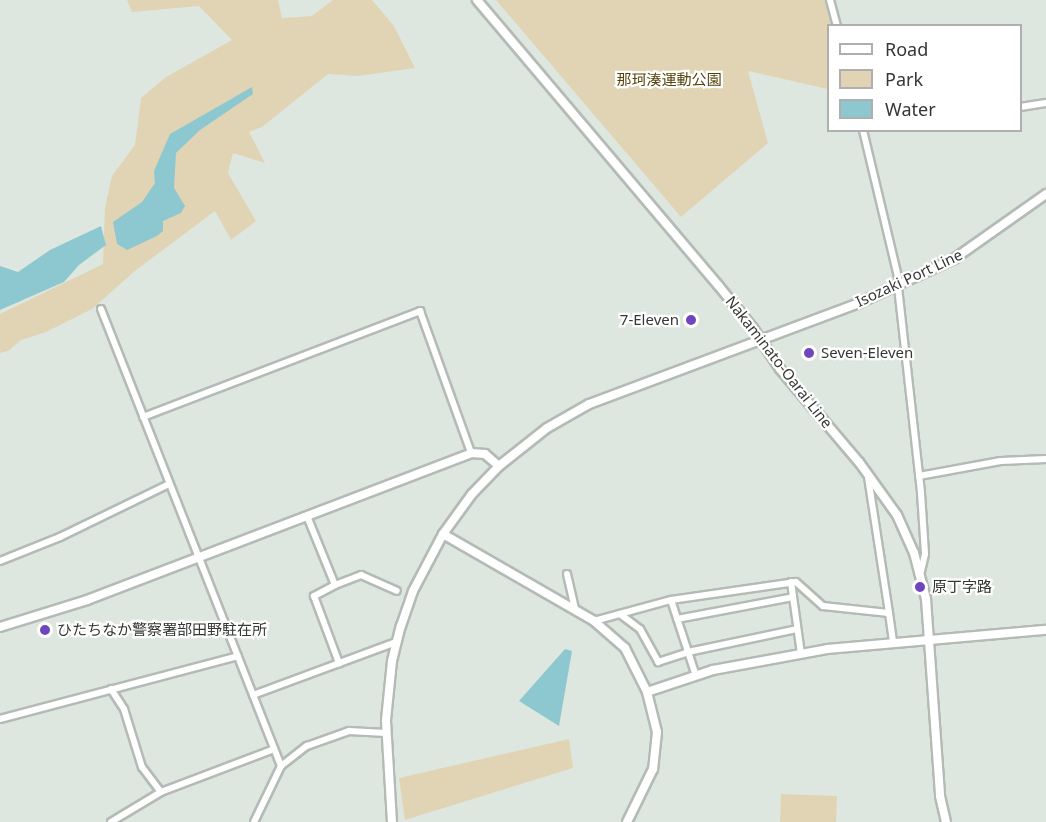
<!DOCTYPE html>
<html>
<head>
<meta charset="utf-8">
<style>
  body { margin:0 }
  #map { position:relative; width:1046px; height:822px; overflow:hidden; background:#dee7df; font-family:"Noto Sans","Noto Sans JP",sans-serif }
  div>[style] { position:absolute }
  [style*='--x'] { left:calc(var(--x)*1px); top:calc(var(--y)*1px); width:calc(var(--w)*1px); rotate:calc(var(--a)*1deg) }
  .green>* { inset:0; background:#e0d4b5; transform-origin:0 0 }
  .water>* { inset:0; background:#8dc8d0 }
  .roads { filter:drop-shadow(2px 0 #b3bbb4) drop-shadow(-2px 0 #b3bbb4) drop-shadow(0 2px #b3bbb4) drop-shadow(0 -2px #b3bbb4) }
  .street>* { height:6px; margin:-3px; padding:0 3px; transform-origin:3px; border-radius:3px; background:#fff }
  .secondary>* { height:8px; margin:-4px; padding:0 4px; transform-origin:4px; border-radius:4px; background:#fff }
  .dots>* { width:16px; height:16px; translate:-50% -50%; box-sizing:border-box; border:3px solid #fff; border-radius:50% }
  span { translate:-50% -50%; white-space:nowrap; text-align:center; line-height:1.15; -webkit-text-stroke:4.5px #fff; paint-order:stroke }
  .park-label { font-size:15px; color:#57440d }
  .street-label { font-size:15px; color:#343734 }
  .poi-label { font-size:15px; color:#343734 }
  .right { translate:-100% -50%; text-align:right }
  .left { translate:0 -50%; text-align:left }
  .legend { position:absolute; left:827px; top:24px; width:195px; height:108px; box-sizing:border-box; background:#fff; border:2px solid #aeafae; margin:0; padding:8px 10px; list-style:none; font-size:18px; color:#343734 }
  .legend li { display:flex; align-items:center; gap:12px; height:30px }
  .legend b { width:30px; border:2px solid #aeafae }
</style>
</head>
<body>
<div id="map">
  <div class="green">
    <div style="clip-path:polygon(127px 0,278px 0,282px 18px,312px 16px,333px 0,372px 0,394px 26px,415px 68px,358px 76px,328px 74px,262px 127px,249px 132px,265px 163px,233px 153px,228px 173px,256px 221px,231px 240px,215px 211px,136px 270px,92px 309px,46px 332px,21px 340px,8px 351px,0 353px,0 314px,103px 264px,105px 207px,112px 176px,135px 145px,141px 98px,166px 77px,232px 40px,199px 6px,132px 12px)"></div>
    <div style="clip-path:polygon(496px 0,827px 0,833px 25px,828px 26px,828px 89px,748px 71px,768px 143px,681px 217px)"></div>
    <div style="clip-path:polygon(569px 739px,573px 768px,405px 820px,399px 778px)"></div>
    <div style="left:781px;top:794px;width:56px;height:28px;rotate:2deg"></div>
  </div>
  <div class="water">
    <div style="clip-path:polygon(252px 87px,253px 94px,200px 130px,176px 153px,174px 188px,185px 206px,181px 213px,163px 221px,163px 231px,157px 236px,127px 250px,117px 244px,113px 222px,142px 202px,155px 183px,154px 171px,170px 134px)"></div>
    <div style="clip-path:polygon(101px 226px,106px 245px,79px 265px,64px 282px,0 310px,0 266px,18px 272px,50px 250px)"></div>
    <div style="clip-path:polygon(565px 649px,572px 651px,559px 726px,519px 701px)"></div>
  </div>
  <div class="roads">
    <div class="street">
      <div style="--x:830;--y:0;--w:27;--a:75"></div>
      <div style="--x:1020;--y:107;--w:26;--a:-9"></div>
      <div style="--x:863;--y:130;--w:159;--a:76.6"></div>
      <div style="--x:898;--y:287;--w:207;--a:83.6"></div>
      <div style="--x:921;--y:493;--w:61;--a:86.2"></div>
      <div style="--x:925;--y:554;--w:18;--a:103"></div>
      <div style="--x:101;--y:309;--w:491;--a:68.5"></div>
      <div style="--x:281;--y:766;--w:62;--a:115.7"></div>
      <div style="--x:143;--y:417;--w:297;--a:-20.9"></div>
      <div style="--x:420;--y:311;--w:151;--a:70.2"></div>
      <div style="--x:919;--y:476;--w:83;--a:-10.4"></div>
      <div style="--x:1001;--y:461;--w:45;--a:-2.5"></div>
      <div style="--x:868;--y:477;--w:138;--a:81.2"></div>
      <div style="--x:307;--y:516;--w:74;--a:67.9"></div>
      <div style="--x:335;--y:585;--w:24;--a:152"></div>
      <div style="--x:314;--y:596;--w:72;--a:69.5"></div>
      <div style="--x:0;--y:561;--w:65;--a:-21.8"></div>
      <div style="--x:60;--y:537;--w:121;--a:-25.9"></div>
      <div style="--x:567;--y:574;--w:37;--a:77"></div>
      <div style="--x:791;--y:582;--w:73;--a:82.1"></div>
      <div style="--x:335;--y:585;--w:28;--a:-21"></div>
      <div style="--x:361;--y:575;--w:39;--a:24"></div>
      <div style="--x:671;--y:600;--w:80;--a:71.8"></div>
      <div style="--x:620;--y:614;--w:25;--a:37"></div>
      <div style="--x:640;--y:629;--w:38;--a:61"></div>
      <div style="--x:658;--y:662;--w:32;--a:-18"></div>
      <div style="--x:688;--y:652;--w:111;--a:-11.9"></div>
      <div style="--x:677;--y:619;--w:118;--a:-10.7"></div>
      <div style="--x:594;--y:621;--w:80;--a:-15.3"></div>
      <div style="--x:671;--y:600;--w:126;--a:-8.2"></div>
      <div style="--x:796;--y:582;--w:36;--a:42"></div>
      <div style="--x:823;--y:606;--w:66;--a:6.1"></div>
      <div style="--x:889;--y:613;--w:29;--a:82"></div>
      <div style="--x:111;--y:689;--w:24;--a:57"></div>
      <div style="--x:124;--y:709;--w:61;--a:72.8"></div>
      <div style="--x:142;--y:767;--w:31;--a:53"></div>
      <div style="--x:253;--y:695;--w:153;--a:-20.3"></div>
      <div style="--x:0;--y:719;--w:246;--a:-14.8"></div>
      <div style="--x:281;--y:766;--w:33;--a:-38"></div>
      <div style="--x:307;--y:746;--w:45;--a:-19.7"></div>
      <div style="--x:349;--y:731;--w:37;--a:3"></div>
      <div style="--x:111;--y:822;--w:58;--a:-31"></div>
      <div style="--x:161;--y:792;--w:121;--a:-20.8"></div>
    </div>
    <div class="secondary">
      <div style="--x:477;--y:0;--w:373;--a:49.8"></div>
      <div style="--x:718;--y:285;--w:55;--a:50.9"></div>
      <div style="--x:753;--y:328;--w:49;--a:56.6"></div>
      <div style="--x:780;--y:369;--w:122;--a:49.7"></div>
      <div style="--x:859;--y:462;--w:65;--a:54.4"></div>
      <div style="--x:897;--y:515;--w:42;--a:65.9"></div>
      <div style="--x:914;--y:553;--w:48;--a:75.4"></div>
      <div style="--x:926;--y:599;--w:197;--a:85.9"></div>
      <div style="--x:940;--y:796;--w:27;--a:77"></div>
      <div style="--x:443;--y:534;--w:174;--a:29.9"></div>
      <div style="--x:594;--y:621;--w:41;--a:41.1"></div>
      <div style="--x:625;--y:648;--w:49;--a:63.4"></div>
      <div style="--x:647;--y:692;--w:41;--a:76"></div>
      <div style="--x:657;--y:732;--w:37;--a:96"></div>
      <div style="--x:653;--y:769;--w:59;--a:116.1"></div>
      <div style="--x:0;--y:627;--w:91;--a:-17.2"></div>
      <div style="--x:87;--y:600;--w:411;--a:-20.9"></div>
      <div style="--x:471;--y:453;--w:14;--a:4"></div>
      <div style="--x:485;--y:454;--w:18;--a:41"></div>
      <div style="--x:647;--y:692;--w:70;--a:-18.4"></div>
      <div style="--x:713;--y:670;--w:116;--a:-10.4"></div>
      <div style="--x:827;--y:649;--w:220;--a:-5"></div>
      <div style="--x:392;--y:822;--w:102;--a:-93.4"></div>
      <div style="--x:386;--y:720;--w:59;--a:-84.2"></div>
      <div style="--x:392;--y:661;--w:36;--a:-76"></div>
      <div style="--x:401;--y:626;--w:37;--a:-71"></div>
      <div style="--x:413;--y:591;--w:64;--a:-62.2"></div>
      <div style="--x:443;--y:534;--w:49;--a:-54.1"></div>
      <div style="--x:472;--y:494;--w:39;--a:-46"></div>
      <div style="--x:499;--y:466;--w:61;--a:-38.4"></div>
      <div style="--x:547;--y:428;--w:48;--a:-29.7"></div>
      <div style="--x:589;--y:404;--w:288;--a:-20.5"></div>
      <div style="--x:859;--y:303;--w:105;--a:-24.9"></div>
      <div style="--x:954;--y:259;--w:113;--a:-35.2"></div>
    </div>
  </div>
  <div class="dots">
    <div style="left:691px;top:320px;background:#7046bf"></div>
    <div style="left:809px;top:353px;background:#7046bf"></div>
    <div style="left:920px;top:587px;background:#7046bf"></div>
    <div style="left:45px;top:630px;background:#7046bf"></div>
  </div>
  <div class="park-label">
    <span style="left:669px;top:80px">那珂湊運動公園</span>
  </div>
  <div class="street-label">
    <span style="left:909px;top:278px;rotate:-25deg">Isozaki Port Line</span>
    <span style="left:779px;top:362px;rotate:52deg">Nakaminato-Oarai Line</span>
  </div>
  <div class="poi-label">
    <span class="right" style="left:679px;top:320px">7-Eleven</span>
    <span class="left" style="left:821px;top:353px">Seven-Eleven</span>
    <span class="left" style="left:932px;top:587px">原丁字路</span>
    <span class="left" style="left:57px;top:630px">ひたちなか警察署部田野駐在所</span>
  </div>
  <ul class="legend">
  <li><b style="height:8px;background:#fff"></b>Road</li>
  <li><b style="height:16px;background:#e0d4b5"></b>Park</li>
  <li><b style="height:16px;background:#8dc8d0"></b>Water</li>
  </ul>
</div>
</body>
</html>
